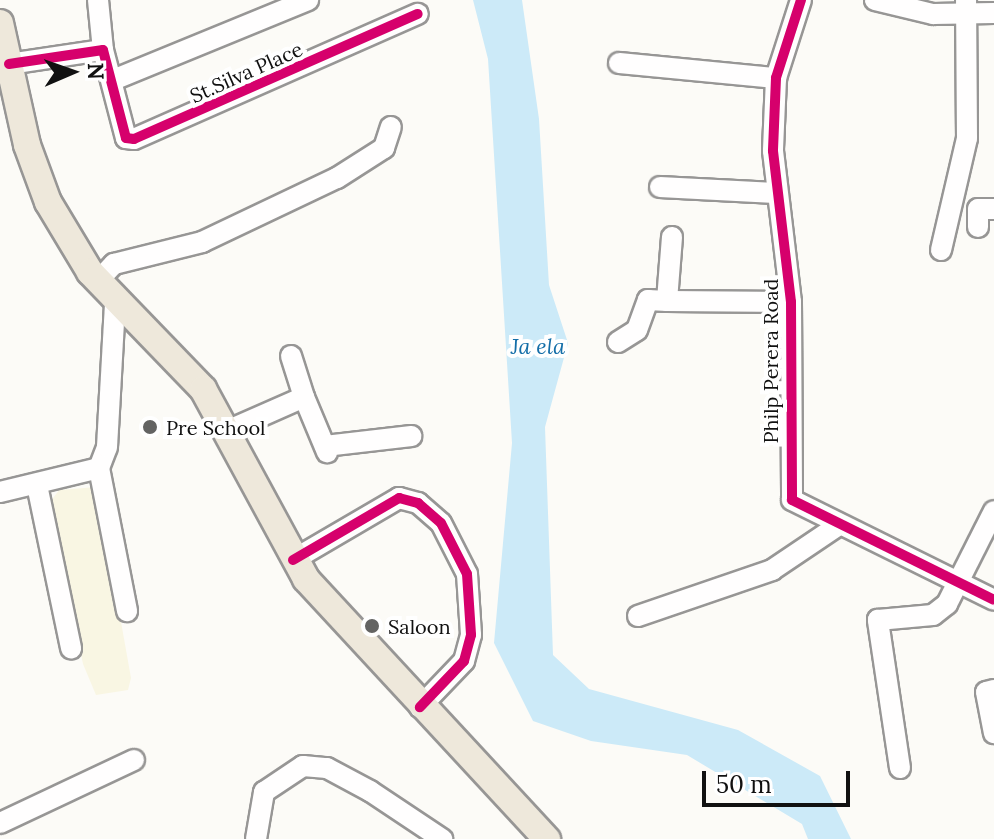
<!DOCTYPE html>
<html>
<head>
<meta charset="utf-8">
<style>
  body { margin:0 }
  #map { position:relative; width:994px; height:839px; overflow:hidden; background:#fcfbf7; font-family:Lora,serif }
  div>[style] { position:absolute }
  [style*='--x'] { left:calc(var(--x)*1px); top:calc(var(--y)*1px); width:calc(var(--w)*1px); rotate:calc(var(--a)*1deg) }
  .farmland>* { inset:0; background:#f9f6e3 }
  .water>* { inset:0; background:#cceaf8 }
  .roads { filter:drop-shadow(2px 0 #979695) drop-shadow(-2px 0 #979695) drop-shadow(0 2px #979695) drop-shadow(0 -2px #979695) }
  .minor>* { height:20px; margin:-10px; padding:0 10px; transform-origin:10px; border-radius:10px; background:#fffefe }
  .major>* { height:26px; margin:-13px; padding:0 13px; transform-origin:13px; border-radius:13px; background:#eee8db }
  .cycleway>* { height:10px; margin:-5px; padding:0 5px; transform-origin:5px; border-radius:5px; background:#d6006c }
  .dots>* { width:22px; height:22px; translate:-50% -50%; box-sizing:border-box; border:4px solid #fff; border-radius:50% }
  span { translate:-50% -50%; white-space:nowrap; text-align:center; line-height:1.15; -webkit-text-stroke:8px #fff; paint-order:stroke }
  .street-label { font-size:20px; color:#111 }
  .poi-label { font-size:20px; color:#111 }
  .left { translate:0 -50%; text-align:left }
  .water-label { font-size:22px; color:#146ea8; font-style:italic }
  .north { position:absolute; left:32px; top:32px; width:80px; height:80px; -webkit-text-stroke:6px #fff; paint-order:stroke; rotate:88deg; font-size:22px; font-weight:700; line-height:32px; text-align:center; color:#111 }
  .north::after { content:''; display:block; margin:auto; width:28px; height:36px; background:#111; clip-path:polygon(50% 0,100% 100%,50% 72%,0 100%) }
  .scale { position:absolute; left:702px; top:771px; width:148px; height:36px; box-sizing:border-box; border:4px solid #111; border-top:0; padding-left:10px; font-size:24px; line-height:28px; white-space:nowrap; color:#111; -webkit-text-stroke:6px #fff; paint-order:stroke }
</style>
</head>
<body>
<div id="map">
  <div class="farmland">
    <div style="clip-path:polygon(97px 487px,131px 678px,128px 690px,96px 695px,83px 664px,51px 501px,59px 490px)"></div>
  </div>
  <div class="water">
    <div style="clip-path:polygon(473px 0,522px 0,539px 119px,549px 285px,568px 343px,545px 427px,553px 655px,589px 689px,738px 730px,820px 776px,851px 839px,808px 839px,802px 824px,687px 755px,591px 741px,533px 721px,494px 643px,512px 443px,488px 59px)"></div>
  </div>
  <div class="roads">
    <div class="minor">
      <div style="--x:98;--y:0;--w:50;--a:84.3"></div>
      <div style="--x:801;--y:0;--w:82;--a:107.8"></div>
      <div style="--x:776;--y:78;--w:73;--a:92.4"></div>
      <div style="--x:773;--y:151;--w:152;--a:83.2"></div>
      <div style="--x:791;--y:302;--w:198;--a:89.7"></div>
      <div style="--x:792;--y:500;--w:225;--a:26.3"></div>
      <div style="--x:875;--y:0;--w:60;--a:13.6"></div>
      <div style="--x:933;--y:14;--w:61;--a:-0.9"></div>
      <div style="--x:619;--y:63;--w:158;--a:5.5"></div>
      <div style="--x:9;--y:64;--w:95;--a:-8.5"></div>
      <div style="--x:103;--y:50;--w:91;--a:75.4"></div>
      <div style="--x:126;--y:138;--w:8;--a:7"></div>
      <div style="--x:134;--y:139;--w:310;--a:-23.8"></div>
      <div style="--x:113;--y:80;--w:211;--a:-22.3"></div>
      <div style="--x:660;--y:187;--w:115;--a:3"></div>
      <div style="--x:978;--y:227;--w:18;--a:-90"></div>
      <div style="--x:978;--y:209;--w:16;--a:0"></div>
      <div style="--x:672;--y:237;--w:64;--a:94.5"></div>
      <div style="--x:667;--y:301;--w:124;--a:0.5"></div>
      <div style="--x:941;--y:250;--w:115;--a:-76.9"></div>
      <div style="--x:967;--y:138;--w:138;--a:-90.4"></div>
      <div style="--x:97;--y:282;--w:25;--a:-47"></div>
      <div style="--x:114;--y:264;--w:91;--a:-14"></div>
      <div style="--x:202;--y:242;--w:149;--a:-25.4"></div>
      <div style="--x:337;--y:178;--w:56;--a:-32.6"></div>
      <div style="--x:384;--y:148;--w:22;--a:-72"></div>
      <div style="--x:618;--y:342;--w:22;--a:-32"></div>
      <div style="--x:637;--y:330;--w:32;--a:-70"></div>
      <div style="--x:648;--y:300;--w:19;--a:3"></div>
      <div style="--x:304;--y:397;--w:60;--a:67.3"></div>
      <div style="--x:227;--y:431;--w:84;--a:-23.8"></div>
      <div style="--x:304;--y:397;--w:43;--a:-107.6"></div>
      <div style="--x:325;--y:446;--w:87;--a:-6.6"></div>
      <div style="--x:99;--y:468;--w:146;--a:78.9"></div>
      <div style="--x:37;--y:485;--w:167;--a:78.2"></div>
      <div style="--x:0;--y:492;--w:102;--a:-13.6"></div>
      <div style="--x:99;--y:468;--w:22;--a:-69"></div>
      <div style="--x:107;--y:447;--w:145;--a:-86.8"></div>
      <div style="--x:293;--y:560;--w:123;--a:-30.3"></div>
      <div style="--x:399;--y:498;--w:20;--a:15"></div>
      <div style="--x:418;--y:503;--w:30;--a:41"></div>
      <div style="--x:441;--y:523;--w:57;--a:63"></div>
      <div style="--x:467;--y:574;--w:61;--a:86.2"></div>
      <div style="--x:471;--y:635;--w:27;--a:105"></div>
      <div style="--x:464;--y:661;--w:64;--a:133.7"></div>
      <div style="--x:638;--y:616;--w:142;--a:-18.9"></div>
      <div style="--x:772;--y:570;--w:81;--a:-33.9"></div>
      <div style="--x:994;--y:690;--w:8;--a:166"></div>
      <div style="--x:986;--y:692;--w:42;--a:79"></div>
      <div style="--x:900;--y:768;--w:150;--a:-98.5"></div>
      <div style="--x:878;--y:620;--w:55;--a:-5.2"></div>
      <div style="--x:933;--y:615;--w:18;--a:-38"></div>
      <div style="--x:947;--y:604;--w:104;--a:-63.2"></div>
      <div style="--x:0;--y:823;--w:148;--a:-25.2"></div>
      <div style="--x:256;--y:839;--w:48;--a:-80.3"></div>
      <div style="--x:264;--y:792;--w:47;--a:-33.7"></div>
      <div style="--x:303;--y:766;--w:24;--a:5"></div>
      <div style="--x:327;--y:768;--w:49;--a:28.1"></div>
      <div style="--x:370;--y:791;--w:87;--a:33.7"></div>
    </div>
    <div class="major">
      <div style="--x:0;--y:23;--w:125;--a:77.5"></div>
      <div style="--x:27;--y:145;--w:61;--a:69.8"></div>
      <div style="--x:48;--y:202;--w:82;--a:59"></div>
      <div style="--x:90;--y:272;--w:163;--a:46"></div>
      <div style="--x:203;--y:389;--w:216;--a:61.5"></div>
      <div style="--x:306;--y:579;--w:355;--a:47.2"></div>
    </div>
  </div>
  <div class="cycleway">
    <div style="--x:801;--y:0;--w:82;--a:107.8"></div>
    <div style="--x:776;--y:78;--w:73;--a:92.4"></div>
    <div style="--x:773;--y:151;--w:152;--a:83.2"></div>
    <div style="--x:791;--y:302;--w:198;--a:89.7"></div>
    <div style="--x:792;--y:500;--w:225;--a:26.3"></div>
    <div style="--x:9;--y:64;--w:95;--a:-8.5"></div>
    <div style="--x:103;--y:50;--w:91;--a:75.4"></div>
    <div style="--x:126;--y:138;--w:8;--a:7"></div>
    <div style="--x:134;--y:139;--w:310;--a:-23.8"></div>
    <div style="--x:293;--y:560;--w:123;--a:-30.3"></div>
    <div style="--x:399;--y:498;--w:20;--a:15"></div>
    <div style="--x:418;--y:503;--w:30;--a:41"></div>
    <div style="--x:441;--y:523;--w:57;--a:63"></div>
    <div style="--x:467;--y:574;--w:61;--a:86.2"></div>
    <div style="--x:471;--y:635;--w:27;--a:105"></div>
    <div style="--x:464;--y:661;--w:64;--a:133.7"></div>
  </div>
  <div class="dots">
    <div style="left:150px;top:427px;background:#636362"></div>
    <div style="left:372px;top:626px;background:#636362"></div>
  </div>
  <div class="street-label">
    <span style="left:246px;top:72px;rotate:-24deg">St.Silva Place</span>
    <span style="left:770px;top:361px;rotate:-90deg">Philp Perera Road</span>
  </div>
  <div class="poi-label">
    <span class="left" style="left:166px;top:427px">Pre School</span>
    <span class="left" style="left:388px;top:626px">Saloon</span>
  </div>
  <div class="water-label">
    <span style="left:538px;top:347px">Ja ela</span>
  </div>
  <div class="north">N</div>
  <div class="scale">50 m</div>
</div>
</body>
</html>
